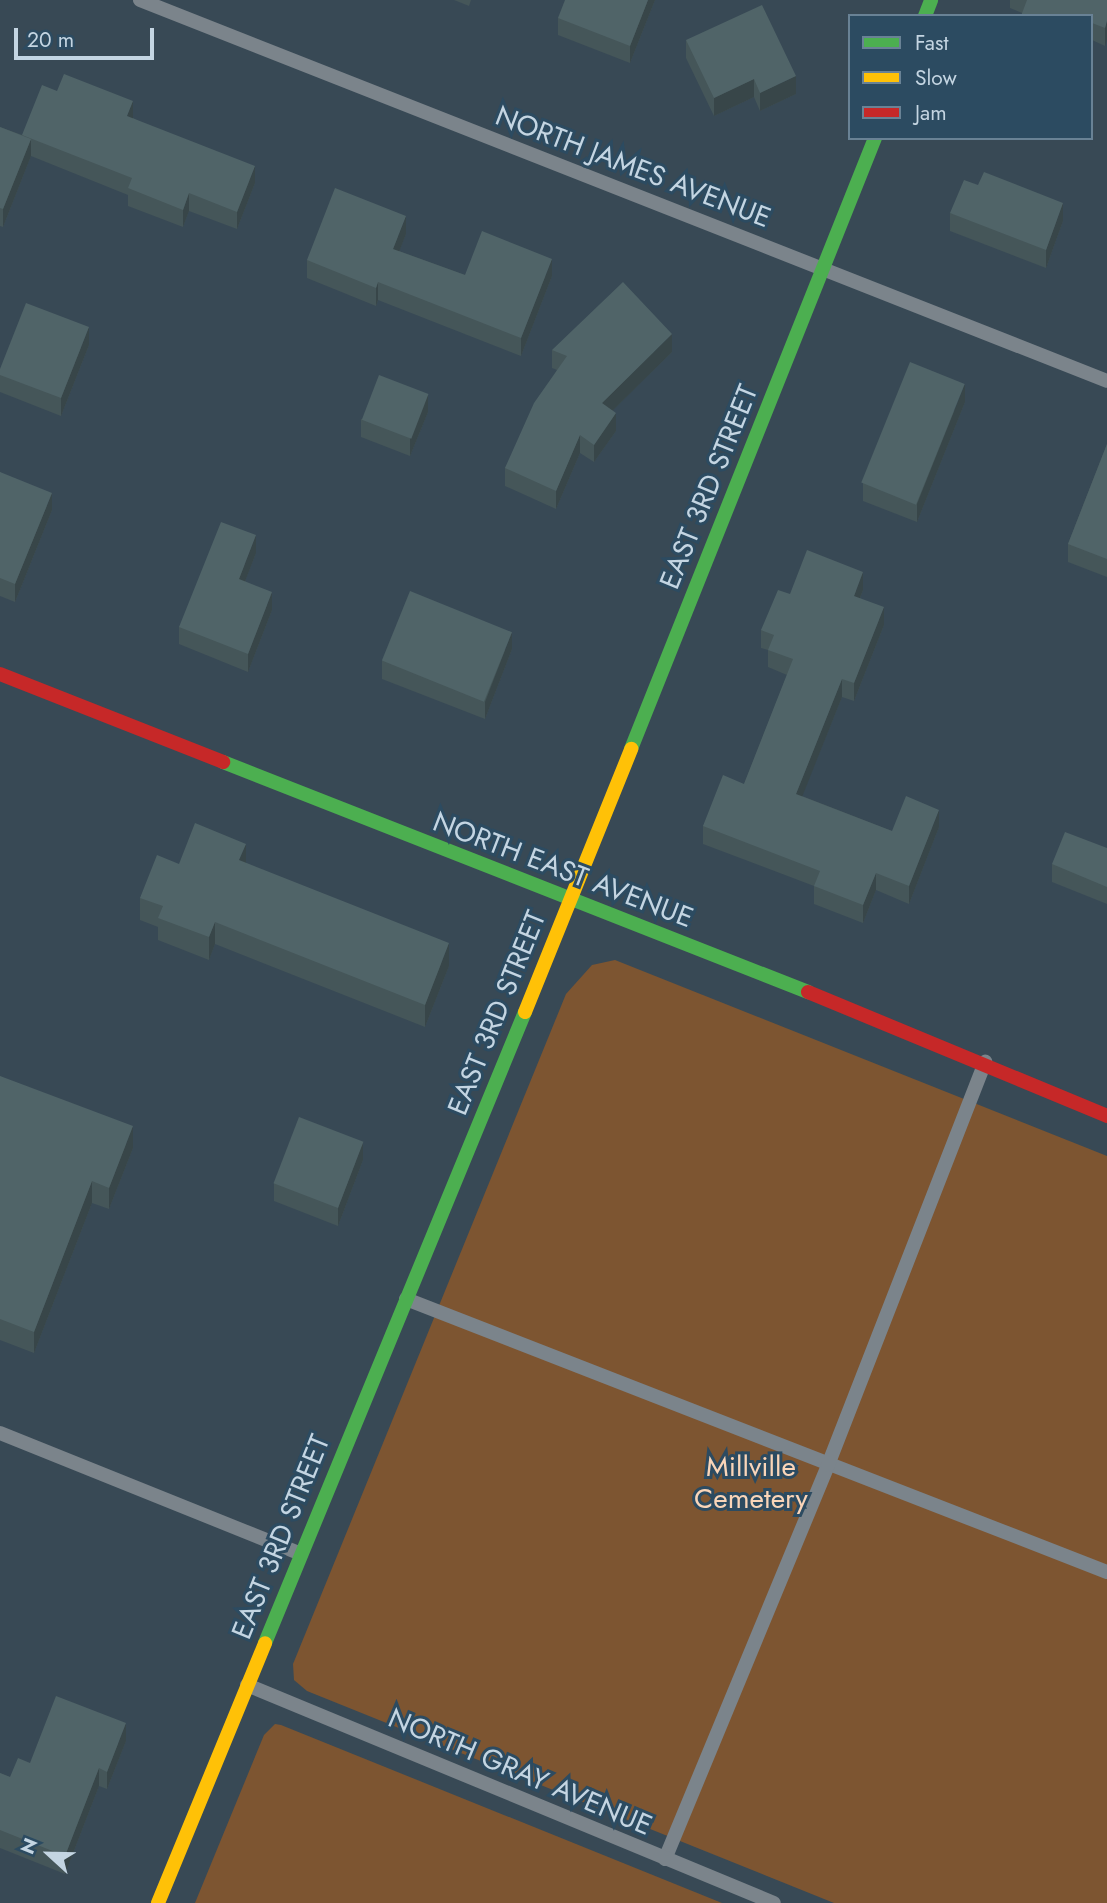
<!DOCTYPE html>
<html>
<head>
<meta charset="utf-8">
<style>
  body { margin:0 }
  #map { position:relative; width:1107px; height:1903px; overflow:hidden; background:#384955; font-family:Jost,sans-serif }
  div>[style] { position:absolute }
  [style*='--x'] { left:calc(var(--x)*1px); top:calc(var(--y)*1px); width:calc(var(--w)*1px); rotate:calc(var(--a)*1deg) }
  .green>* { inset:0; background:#7d5531 }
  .lane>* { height:14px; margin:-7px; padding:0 7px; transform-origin:7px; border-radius:7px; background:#7b848b }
  .street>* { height:14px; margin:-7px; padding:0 7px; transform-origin:7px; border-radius:7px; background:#7b848b }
  .fast>* { height:14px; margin:-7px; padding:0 7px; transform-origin:7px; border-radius:7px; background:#4caf50 }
  .slow>* { height:14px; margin:-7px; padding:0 7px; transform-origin:7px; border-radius:7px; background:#ffc107 }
  .jam>* { height:14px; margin:-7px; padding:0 7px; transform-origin:7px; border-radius:7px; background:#c62828 }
  .wall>* { inset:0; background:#455659 }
  .shaded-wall>* { inset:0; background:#384649 }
  .building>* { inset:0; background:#506468; transform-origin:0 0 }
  span { translate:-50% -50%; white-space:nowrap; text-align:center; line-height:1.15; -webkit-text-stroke:6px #2c4b61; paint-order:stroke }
  .street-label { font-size:28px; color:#c4d5e2 }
  .park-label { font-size:28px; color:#fad5b8 }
  .legend { position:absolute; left:848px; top:14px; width:245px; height:126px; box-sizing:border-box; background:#2c4b61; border:2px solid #698295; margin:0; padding:9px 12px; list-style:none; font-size:21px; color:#c4d5e2 }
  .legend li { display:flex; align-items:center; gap:14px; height:35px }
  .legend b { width:35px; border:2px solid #698295 }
  .north { position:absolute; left:14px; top:1819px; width:70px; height:70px; -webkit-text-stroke:5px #2c4b61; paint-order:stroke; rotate:292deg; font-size:19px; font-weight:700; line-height:28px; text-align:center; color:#c4d5e2 }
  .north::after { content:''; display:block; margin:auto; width:24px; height:32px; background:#c4d5e2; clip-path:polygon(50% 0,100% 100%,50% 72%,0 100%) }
  .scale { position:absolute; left:14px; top:28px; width:140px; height:32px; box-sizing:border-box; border:4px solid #c4d5e2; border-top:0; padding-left:9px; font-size:21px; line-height:24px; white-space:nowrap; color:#c4d5e2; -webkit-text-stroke:5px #2c4b61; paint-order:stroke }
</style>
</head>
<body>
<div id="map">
  <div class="green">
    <div style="clip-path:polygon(615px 960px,1107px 1156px,1107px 1903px,834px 1903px,307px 1691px,294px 1680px,293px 1664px,566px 994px,592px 965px)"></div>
    <div style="clip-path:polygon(275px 1724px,281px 1725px,722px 1903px,195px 1903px,264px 1735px)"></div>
  </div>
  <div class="lane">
    <div style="--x:406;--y:1299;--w:752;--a:21.28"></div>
    <div style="--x:665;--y:1859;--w:426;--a:-67.5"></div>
    <div style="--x:828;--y:1465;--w:433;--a:-68.7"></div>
  </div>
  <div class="street">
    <div style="--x:140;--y:0;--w:1039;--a:21.5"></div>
    <div style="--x:0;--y:1433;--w:324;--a:21.9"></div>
    <div style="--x:247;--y:1685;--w:570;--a:22.47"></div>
  </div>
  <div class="fast">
    <div style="--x:925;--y:16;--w:17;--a:-69"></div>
    <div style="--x:631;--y:749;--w:658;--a:-68.23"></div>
    <div style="--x:223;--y:762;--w:629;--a:21.46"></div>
    <div style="--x:265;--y:1643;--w:682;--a:-67.61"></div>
  </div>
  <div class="slow">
    <div style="--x:525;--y:1012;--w:284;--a:-68"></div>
    <div style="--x:158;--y:1903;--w:281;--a:-67.6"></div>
  </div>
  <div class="jam">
    <div style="--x:0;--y:674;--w:240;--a:21.5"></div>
    <div style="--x:808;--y:992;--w:324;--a:22.5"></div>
  </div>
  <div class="wall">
    <div style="clip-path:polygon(454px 0,471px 0,469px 6px)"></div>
    <div style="clip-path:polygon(655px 0,630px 63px,558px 35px,558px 18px)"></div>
    <div style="clip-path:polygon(1010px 0,1107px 0,1105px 46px,1092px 40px,1091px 16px,1022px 13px,1010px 8px)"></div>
    <div style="clip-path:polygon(686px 40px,796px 94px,760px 111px,754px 97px,714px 116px,686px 58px)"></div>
    <div style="clip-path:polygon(133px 118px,255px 183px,237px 229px,189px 211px,183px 227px,128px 206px,128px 195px,31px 156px,3px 227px,0 226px,0 127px,22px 135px)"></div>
    <div style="clip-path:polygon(950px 213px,1063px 221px,1046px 268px,950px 231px)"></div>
    <div style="clip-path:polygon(406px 234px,399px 251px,465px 275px,552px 276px,521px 356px,378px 300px,376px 306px,307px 278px,307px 260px)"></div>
    <div style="clip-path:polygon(89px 345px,61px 416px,0 392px,0 369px)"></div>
    <div style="clip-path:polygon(552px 350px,672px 352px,613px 410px,616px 431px,594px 462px,580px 453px,556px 509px,505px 486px,505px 468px,557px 370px,552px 368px)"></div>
    <div style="clip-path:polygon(965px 402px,917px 522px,863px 501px,863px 483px)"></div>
    <div style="clip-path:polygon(428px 412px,410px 456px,361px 437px,361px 419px)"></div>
    <div style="clip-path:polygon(1107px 444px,1107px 577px,1068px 562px,1068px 544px)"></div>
    <div style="clip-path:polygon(0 472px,52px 510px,15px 602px,0 596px)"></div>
    <div style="clip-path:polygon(256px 553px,245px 581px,272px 610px,248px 672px,179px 644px,179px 627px)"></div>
    <div style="clip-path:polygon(863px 590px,860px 598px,884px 625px,854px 701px,842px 697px,802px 796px,892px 831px,939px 827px,909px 904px,876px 890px,863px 923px,814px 904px,814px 886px,703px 844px,703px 826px,744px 784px,787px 675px,768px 667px,768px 650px,761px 648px,761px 630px,790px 594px)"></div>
    <div style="clip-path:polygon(512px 649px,485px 719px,382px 679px,382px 661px)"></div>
    <div style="clip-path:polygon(1107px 848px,1107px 904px,1052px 882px,1052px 864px)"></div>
    <div style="clip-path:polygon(246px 863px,449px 966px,425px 1027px,215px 944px,209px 960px,158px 940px,158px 927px,140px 920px,140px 898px,179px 864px)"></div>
    <div style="clip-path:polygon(0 1076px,133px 1148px,109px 1209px,92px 1203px,34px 1353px,0 1340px)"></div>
    <div style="clip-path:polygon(363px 1160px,338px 1226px,274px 1201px,274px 1183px)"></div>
    <div style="clip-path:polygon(126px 1741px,107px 1789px,99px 1786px,65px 1874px,0 1848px,0 1773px,10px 1777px,30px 1763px)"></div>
  </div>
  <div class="shaded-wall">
    <div style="clip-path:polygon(648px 0,655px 0,630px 63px,630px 46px)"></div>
    <div style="clip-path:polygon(1107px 21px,1107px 39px,1105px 46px,1105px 28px)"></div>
    <div style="clip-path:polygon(796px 76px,796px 94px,760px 111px,760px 93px)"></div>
    <div style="clip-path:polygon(754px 79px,754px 97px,714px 116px,714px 98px)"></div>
    <div style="clip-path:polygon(133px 101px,133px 119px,127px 116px)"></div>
    <div style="clip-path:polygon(31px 139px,31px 156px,3px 227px,3px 209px)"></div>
    <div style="clip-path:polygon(255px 166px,255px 183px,237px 229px,237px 212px)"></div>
    <div style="clip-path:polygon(189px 193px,189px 211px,183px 227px,183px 210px)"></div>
    <div style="clip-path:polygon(1063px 203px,1063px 221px,1046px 268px,1046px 250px)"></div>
    <div style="clip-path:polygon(406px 216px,406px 234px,393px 267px,393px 249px)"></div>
    <div style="clip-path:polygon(552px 259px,552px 276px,521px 356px,521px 338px)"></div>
    <div style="clip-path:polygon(378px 282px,378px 300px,376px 306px,376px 288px)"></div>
    <div style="clip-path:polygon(89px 327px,89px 345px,61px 416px,61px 398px)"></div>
    <div style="clip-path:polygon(672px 334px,672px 352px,602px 421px,602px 403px)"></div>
    <div style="clip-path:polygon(965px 384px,965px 402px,917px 522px,917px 504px)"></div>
    <div style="clip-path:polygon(428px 394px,428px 412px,410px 456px,410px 438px)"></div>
    <div style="clip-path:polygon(616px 413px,616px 431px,594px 462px,594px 445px)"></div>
    <div style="clip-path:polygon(580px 435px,580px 453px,556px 509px,556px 491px)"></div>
    <div style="clip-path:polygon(52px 493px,52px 510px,15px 602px,15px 584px)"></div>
    <div style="clip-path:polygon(256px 535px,256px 553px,239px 597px,239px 579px)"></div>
    <div style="clip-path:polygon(863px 572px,863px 590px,854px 613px,854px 596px)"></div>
    <div style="clip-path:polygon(272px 592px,272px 610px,248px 672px,248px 654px)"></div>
    <div style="clip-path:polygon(884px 607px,884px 625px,854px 701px,854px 683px)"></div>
    <div style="clip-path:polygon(512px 632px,512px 649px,485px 719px,485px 702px)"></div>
    <div style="clip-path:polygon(842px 679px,842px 697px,796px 812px,796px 794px)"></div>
    <div style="clip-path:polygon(939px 810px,939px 827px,909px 904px,909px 886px)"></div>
    <div style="clip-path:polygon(246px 844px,246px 866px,239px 860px)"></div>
    <div style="clip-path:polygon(876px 873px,876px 890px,863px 923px,863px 905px)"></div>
    <div style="clip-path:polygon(215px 922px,215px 944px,209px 960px,209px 937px)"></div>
    <div style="clip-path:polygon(449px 943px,449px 966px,425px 1027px,425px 1005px)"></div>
    <div style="clip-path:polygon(133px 1126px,133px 1148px,109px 1209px,109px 1188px)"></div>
    <div style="clip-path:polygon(363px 1142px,363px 1160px,338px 1226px,338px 1208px)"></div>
    <div style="clip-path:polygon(92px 1181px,92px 1203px,34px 1353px,34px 1332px)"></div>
    <div style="clip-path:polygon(126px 1723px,126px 1741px,107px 1789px,107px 1772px)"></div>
    <div style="clip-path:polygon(99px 1768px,99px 1786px,65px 1874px,65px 1856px)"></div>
  </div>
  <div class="building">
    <div style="clip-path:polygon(565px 0,648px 0,630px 46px,558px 18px)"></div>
    <div style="clip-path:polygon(1027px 0,1107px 0,1107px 21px,1105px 28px,1092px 23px,1091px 24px,1091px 16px,1021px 16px)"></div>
    <div style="clip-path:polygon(762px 5px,796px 76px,760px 93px,754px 79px,714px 98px,686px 40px)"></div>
    <div style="clip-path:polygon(64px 74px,133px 101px,127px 116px,255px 166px,237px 212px,189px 193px,183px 210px,128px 188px,132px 178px,22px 135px,42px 85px,57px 91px)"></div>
    <div style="clip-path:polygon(0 127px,31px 139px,3px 209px,0 208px)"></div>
    <div style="clip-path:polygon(984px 172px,1063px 203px,1046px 250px,950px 213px,964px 180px,978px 185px)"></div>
    <div style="clip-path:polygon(335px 188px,406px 216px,393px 249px,465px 275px,482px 231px,552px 259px,521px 338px,378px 282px,376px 288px,307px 260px)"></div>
    <div style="clip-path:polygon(623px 282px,672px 334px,602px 403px,616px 413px,594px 445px,580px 435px,556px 491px,505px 468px,534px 403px,567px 356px,552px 350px)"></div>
    <div style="clip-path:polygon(26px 303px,89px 327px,61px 398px,0 375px,0 369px)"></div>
    <div style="left:910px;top:362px;width:59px;height:130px;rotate:22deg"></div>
    <div style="left:379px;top:375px;width:53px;height:48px;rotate:21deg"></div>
    <div style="clip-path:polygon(1107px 444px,1107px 559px,1068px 544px)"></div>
    <div style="clip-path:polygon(0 472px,52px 493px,15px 584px,0 578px)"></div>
    <div style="clip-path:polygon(221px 522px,256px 535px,239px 579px,272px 592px,248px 654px,179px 627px)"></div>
    <div style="clip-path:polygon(807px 550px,863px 572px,854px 596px,884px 607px,854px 683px,842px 679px,796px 794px,892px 831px,906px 796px,939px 810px,909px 886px,876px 873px,863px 905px,814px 886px,820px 871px,703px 826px,723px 775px,744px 784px,793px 659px,768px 650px,774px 635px,761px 630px,778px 590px,790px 594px)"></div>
    <div style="left:410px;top:591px;width:110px;height:75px;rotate:22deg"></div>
    <div style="clip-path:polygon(195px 823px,246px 844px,239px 860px,449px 943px,425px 1005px,215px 922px,209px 937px,158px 918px,163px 906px,140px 898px,157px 855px,179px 864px)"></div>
    <div style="clip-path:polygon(1065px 832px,1107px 848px,1107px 887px,1052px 864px)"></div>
    <div style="clip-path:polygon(0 1076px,133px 1126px,109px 1188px,92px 1181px,34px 1332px,0 1319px)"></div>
    <div style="left:299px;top:1117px;width:69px;height:71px;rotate:21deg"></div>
    <div style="clip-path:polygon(56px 1696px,126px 1723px,107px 1772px,99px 1768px,65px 1856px,0 1830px,0 1773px,10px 1777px,18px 1758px,30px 1763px)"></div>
  </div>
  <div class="street-label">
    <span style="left:633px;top:167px;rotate:21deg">NORTH JAMES AVENUE</span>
    <span style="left:709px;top:487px;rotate:-68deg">EAST 3RD STREET</span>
    <span style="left:563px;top:870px;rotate:21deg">NORTH EAST AVENUE</span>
    <span style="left:497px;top:1013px;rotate:-68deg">EAST 3RD STREET</span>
    <span style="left:281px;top:1537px;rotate:-68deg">EAST 3RD STREET</span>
    <span style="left:520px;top:1772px;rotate:23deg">NORTH GRAY AVENUE</span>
  </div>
  <div class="park-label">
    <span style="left:751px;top:1483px">Millville<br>Cemetery</span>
  </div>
  <ul class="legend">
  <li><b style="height:9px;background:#4caf50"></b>Fast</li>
  <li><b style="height:9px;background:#ffc107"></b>Slow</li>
  <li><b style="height:9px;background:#c62828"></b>Jam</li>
  </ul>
  <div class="north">N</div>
  <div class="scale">20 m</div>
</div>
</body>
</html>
